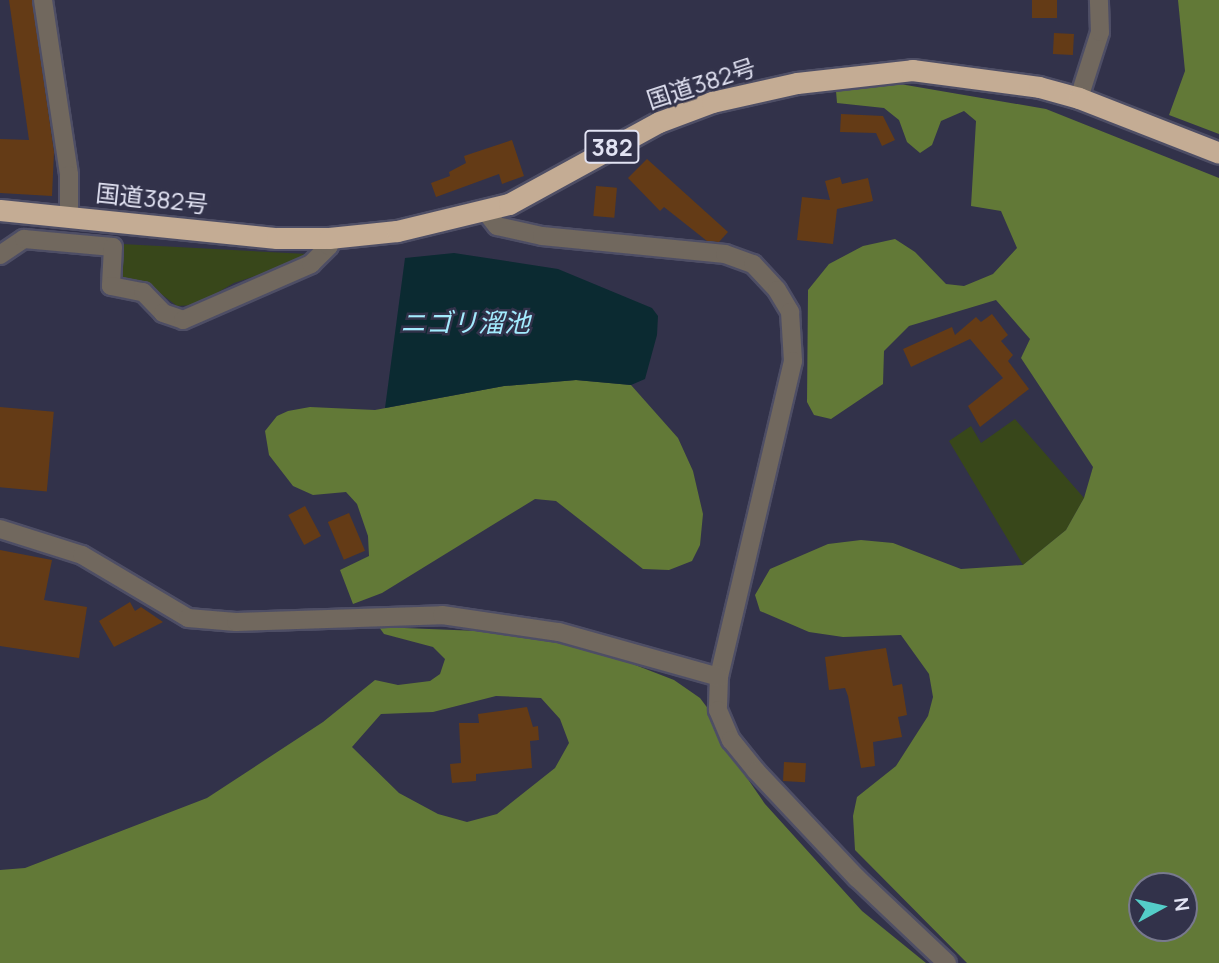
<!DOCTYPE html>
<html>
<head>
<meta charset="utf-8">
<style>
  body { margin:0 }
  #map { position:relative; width:1219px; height:963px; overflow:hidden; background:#32324a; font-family:Manrope,"Noto Sans JP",sans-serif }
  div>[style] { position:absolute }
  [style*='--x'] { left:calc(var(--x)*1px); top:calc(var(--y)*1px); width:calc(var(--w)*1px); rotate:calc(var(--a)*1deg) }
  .green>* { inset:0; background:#38471a }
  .forest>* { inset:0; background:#627937 }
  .water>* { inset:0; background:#0b2a31 }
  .building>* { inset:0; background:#643b16; transform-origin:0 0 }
  .roads { filter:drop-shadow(2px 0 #4e4e65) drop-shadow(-2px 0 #4e4e65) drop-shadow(0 2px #4e4e65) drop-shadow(0 -2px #4e4e65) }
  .street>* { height:18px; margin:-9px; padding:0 9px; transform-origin:9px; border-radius:9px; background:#71685e }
  .highway>* { height:21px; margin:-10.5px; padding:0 10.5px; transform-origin:10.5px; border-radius:10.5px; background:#c4ac94 }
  span { translate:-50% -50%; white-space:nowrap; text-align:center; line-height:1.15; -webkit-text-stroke:5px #32324a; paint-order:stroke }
  .shield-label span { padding:2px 5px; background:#32324a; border:2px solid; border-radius:5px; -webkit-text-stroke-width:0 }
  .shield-label { font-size:23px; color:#e2e3f3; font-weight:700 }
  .street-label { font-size:24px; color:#e2e3f3 }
  .water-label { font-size:26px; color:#a3ebfe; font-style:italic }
  .north { position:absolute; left:1128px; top:872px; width:70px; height:70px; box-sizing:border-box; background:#32324a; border:2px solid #78798e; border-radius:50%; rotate:82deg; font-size:19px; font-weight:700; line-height:28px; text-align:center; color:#e2e3f3 }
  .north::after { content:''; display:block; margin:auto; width:24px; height:32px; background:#54cdc8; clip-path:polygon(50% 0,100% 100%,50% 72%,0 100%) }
</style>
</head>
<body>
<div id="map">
  <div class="green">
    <div style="clip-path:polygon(122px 244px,307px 254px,300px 261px,234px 283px,196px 305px,177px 306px,144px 281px,118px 280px)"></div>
    <div style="clip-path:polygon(1015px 419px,1084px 498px,1066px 530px,1023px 565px,949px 441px,971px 426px,981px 443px)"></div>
  </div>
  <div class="forest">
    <div style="clip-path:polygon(1178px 0,1219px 0,1219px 134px,1169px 115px,1185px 71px)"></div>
    <div style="clip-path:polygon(evenodd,900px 84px,1046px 109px,1219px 178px,1219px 963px,967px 963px,855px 850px,853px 816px,857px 797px,896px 766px,928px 716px,933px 697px,929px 674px,901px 635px,843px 637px,809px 632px,760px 611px,755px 595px,770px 569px,828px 544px,861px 540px,893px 543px,961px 569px,1023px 565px,1066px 530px,1084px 498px,1093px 467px,1021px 358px,1030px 339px,996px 300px,909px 326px,884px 351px,883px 384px,831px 419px,814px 415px,807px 402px,808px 290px,829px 264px,863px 246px,895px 239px,915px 252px,946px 284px,964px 286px,993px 274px,1017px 248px,1001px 211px,971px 206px,976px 121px,964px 111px,941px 121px,932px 145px,920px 153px,907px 142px,899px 120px,884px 108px,837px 103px,836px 91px,900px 84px,1142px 886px,1184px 886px,1184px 928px,1142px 928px,1142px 886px)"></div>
    <div style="clip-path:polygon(576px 380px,631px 385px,678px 438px,693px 471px,703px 514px,700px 545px,692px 561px,669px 570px,643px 569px,556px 501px,535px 499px,382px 593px,353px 604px,340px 570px,369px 556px,368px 536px,357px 504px,346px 492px,313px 495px,293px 486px,269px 455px,265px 431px,277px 416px,288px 411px,310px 407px,375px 410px,504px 386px)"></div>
    <div style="clip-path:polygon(evenodd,379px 627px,528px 633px,581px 644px,674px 680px,700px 698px,712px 714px,716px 733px,765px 804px,862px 911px,926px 963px,0 963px,0 870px,25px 868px,207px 798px,323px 722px,375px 680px,398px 685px,430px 681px,440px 674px,445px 659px,433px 647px,384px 634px,379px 627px,496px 696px,541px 698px,560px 719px,569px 743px,555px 768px,497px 814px,467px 822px,438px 814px,399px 793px,352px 747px,381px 714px,433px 712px,496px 696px)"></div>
  </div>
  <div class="water">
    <div style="clip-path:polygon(454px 253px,558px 269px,652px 308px,658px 316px,657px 335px,645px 379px,631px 385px,576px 380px,504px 386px,385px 408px,405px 258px)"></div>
  </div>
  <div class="building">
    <div style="clip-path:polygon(9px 0,32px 0,54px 152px,52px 196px,0 193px,0 139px,29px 140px)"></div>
    <div style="left:1032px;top:0;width:25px;height:18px"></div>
    <div style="left:1054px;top:33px;width:20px;height:21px;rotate:3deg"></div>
    <div style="clip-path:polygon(841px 114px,883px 116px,895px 140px,882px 146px,876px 133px,840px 132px)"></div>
    <div style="clip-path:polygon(512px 140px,524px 176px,502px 184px,499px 174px,436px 197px,431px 183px,450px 176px,449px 172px,466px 163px,464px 156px)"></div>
    <div style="clip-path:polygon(647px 159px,728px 232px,719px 242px,707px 241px,664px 207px,660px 211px,628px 178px)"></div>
    <div style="clip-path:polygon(840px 177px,842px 184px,868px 178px,873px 201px,837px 209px,833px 244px,797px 240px,802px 197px,830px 200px,825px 181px)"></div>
    <div style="left:596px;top:186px;width:21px;height:30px;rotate:5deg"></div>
    <div style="clip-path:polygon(992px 314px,1008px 335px,1001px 341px,1013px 355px,1008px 361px,1029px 389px,980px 427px,968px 406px,1003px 378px,970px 339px,911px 367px,903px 349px,952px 327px,955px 335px,976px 317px,981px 322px)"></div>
    <div style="left:0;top:407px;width:54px;height:80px;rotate:5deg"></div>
    <div style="left:305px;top:506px;width:34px;height:19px;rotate:62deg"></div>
    <div style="left:349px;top:513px;width:41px;height:23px;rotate:67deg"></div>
    <div style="clip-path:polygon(0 550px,52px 560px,44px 600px,87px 607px,79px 658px,0 646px)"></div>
    <div style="clip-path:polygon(130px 602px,135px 611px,141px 607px,163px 622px,114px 647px,99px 621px)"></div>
    <div style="clip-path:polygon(886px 648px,893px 686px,902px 684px,907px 715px,898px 717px,902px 737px,873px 742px,875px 766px,861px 768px,848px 696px,845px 688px,829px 690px,825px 657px)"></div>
    <div style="clip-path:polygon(527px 707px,533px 727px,538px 726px,539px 740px,530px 741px,532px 768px,476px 774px,476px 781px,452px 783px,450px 764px,461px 763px,459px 723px,479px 723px,478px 714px)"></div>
    <div style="left:784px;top:762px;width:22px;height:19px;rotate:3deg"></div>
  </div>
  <div class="roads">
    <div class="street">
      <div style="--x:43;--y:0;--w:177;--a:81.5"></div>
      <div style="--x:69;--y:175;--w:40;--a:90"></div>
      <div style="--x:1079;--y:98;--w:69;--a:-72.3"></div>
      <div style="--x:1100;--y:32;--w:32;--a:-92"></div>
      <div style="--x:486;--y:212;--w:18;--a:52"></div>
      <div style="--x:497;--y:226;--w:46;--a:12.5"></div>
      <div style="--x:542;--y:236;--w:184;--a:5.6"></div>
      <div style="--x:725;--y:254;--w:30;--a:20"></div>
      <div style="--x:753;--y:264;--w:35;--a:47"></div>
      <div style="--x:777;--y:290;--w:26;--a:59"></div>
      <div style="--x:790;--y:312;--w:49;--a:86.5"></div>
      <div style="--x:793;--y:361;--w:325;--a:103.2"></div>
      <div style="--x:719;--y:677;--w:33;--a:92"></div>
      <div style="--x:718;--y:710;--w:33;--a:67"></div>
      <div style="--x:731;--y:740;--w:40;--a:51"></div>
      <div style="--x:756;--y:771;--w:147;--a:46.7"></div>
      <div style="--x:857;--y:878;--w:124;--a:43.4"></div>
      <div style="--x:0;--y:255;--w:29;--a:-34"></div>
      <div style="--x:24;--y:239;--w:89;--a:5.1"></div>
      <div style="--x:113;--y:247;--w:39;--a:93"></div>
      <div style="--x:111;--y:286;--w:33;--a:11"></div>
      <div style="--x:143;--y:292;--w:29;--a:46"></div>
      <div style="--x:163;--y:313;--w:21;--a:19"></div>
      <div style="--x:183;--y:320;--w:140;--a:-23.6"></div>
      <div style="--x:311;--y:264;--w:25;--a:-45"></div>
      <div style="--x:329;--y:246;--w:8;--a:-90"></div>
      <div style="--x:0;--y:529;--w:86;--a:17.6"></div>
      <div style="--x:82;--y:555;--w:123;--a:30.7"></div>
      <div style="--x:188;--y:618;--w:48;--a:4.8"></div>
      <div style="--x:236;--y:622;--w:206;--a:-1.9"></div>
      <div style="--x:442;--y:615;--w:118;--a:8.3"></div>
      <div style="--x:559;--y:632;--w:166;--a:15.7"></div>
    </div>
    <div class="highway">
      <div style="--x:0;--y:210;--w:278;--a:5.8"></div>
      <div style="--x:277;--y:238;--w:52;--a:0"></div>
      <div style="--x:329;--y:238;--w:68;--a:-5.9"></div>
      <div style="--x:397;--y:231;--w:115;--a:-13.6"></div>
      <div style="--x:509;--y:204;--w:171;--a:-28.7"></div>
      <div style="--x:659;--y:122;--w:57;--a:-20.7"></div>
      <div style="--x:712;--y:102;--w:87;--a:-12.6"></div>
      <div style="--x:797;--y:83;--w:116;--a:-6.4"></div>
      <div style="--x:912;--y:70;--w:128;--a:7.6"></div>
      <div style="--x:1039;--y:87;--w:41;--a:15.4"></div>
      <div style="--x:1079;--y:98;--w:150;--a:21.4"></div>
    </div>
  </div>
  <div class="shield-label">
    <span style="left:612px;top:147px">382</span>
  </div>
  <div class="street-label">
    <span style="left:701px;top:83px;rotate:-18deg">国道382号</span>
    <span style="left:152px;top:198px;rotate:6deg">国道382号</span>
  </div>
  <div class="water-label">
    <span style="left:465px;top:323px">ニゴリ溜池</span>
  </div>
  <div class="north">N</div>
</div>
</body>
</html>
